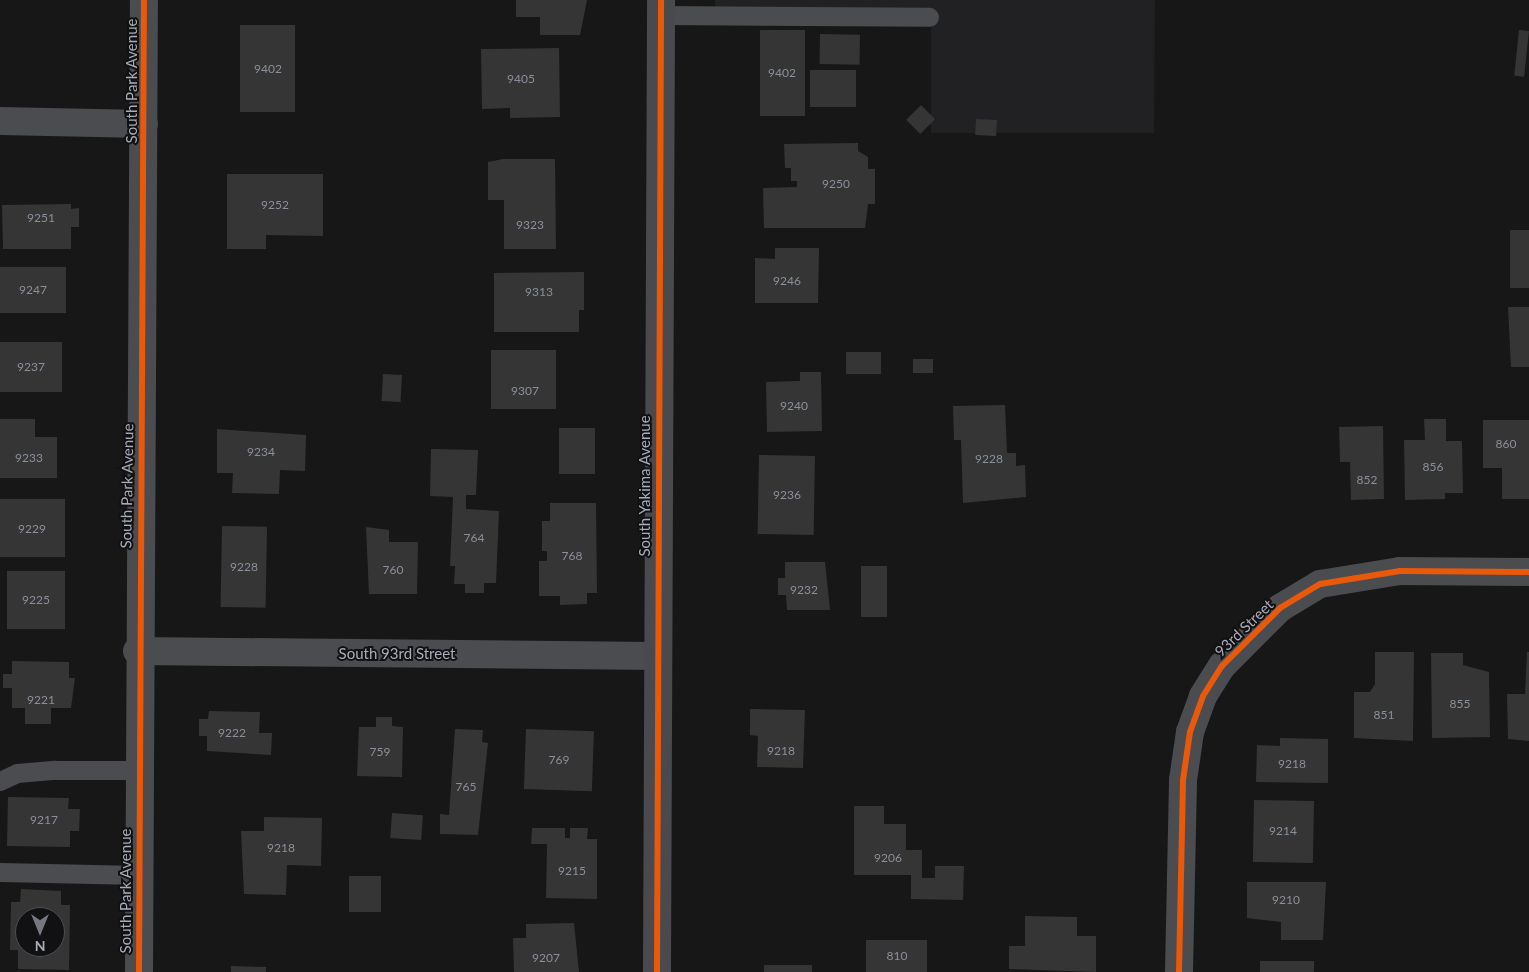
<!DOCTYPE html>
<html>
<head>
<meta charset="utf-8">
<style>
  body { margin:0 }
  #map { position:relative; width:1529px; height:972px; overflow:hidden; background:#171717; font-family:Lato,sans-serif }
  div>[style] { position:absolute }
  [style*='--x'] { left:calc(var(--x)*1px); top:calc(var(--y)*1px); width:calc(var(--w)*1px); rotate:calc(var(--a)*1deg) }
  .built>* { inset:0; background:#212123 }
  .building>* { inset:0; background:#353536; transform-origin:0 0 }
  .lane>* { height:19px; margin:-9.5px; padding:0 9.5px; transform-origin:9.5px; border-radius:9.5px; background:#4b4c50 }
  .street>* { height:28px; margin:-14px; padding:0 14px; transform-origin:14px; border-radius:14px; background:#4b4c50 }
  .secondary>* { height:28px; margin:-14px; padding:0 14px; transform-origin:14px; border-radius:14px; background:#4a4a4e }
  .cycleway>* { height:6px; margin:-3px; padding:0 3px; transform-origin:3px; border-radius:3px; background:#e8590c }
  span { translate:-50% -50%; white-space:nowrap; text-align:center; line-height:1.15; -webkit-text-stroke:4px #111113; paint-order:stroke }
  .number-label { font-size:12px; color:#8b8f98 }
  .number-label span { -webkit-text-stroke-width:0 }
  .street-label { font-size:15px; color:#a8adb8 }
  .north { position:absolute; left:15px; top:907px; width:50px; height:50px; box-sizing:border-box; background:#111113; border:1px solid #4d4f55; border-radius:50%; rotate:180deg; font-size:14px; font-weight:700; line-height:20px; text-align:center; color:#a8adb8 }
  .north::after { content:''; display:block; margin:auto; width:18px; height:22px; background:#757880; clip-path:polygon(50% 0,100% 100%,50% 72%,0 100%) }
</style>
</head>
<body>
<div id="map">
  <div class="built">
    <div style="clip-path:polygon(715px 0,1155px 0,1154px 133px,931px 133px,931px 20px,715px 20px)"></div>
  </div>
  <div class="building">
    <div style="clip-path:polygon(516px 0,587px 0,580px 35px,540px 35px,540px 17px,516px 17px)"></div>
    <div style="left:240px;top:25px;width:55px;height:87px"></div>
    <div style="left:760px;top:30px;width:45px;height:86px"></div>
    <div style="left:1519px;top:30px;width:10px;height:46px;rotate:6deg"></div>
    <div style="left:820px;top:34px;width:40px;height:30px;rotate:1deg"></div>
    <div style="clip-path:polygon(559px 48px,560px 117px,510px 118px,510px 108px,482px 109px,481px 49px)"></div>
    <div style="left:810px;top:70px;width:46px;height:37px"></div>
    <div style="left:921px;top:105px;width:20px;height:21px;rotate:45deg"></div>
    <div style="left:976px;top:119px;width:21px;height:16px;rotate:3deg"></div>
    <div style="clip-path:polygon(858px 143px,858px 151px,868px 157px,868px 169px,875px 169px,875px 204px,868px 204px,865px 228px,764px 228px,763px 188px,797px 187px,797px 181px,791px 181px,791px 168px,785px 168px,784px 144px)"></div>
    <div style="clip-path:polygon(503px 159px,555px 159px,556px 249px,504px 249px,504px 200px,488px 200px,488px 162px)"></div>
    <div style="clip-path:polygon(227px 174px,323px 174px,323px 236px,266px 235px,266px 249px,227px 249px)"></div>
    <div style="clip-path:polygon(71px 204px,71px 209px,79px 208px,79px 227px,71px 227px,71px 249px,3px 249px,2px 205px)"></div>
    <div style="left:1510px;top:230px;width:19px;height:58px"></div>
    <div style="clip-path:polygon(775px 248px,819px 248px,818px 303px,755px 303px,755px 258px,775px 259px)"></div>
    <div style="left:0;top:267px;width:66px;height:46px"></div>
    <div style="clip-path:polygon(584px 272px,584px 310px,579px 310px,579px 332px,494px 332px,494px 273px)"></div>
    <div style="clip-path:polygon(1508px 307px,1529px 307px,1529px 367px,1511px 367px)"></div>
    <div style="left:0;top:342px;width:62px;height:50px"></div>
    <div style="left:491px;top:350px;width:65px;height:59px"></div>
    <div style="left:846px;top:352px;width:35px;height:22px"></div>
    <div style="left:913px;top:359px;width:20px;height:14px"></div>
    <div style="clip-path:polygon(800px 372px,821px 372px,822px 431px,767px 432px,766px 382px,800px 381px)"></div>
    <div style="left:383px;top:374px;width:19px;height:27px;rotate:3deg"></div>
    <div style="clip-path:polygon(1005px 405px,1007px 453px,1016px 453px,1016px 466px,1025px 465px,1026px 497px,963px 503px,961px 440px,954px 440px,953px 406px)"></div>
    <div style="clip-path:polygon(0 419px,35px 419px,35px 437px,57px 437px,57px 478px,0 478px)"></div>
    <div style="clip-path:polygon(1424px 419px,1446px 419px,1446px 441px,1462px 441px,1463px 493px,1445px 493px,1445px 499px,1405px 500px,1404px 440px,1425px 440px)"></div>
    <div style="clip-path:polygon(1483px 420px,1529px 420px,1529px 499px,1502px 499px,1502px 468px,1483px 468px)"></div>
    <div style="clip-path:polygon(1383px 426px,1384px 499px,1351px 500px,1350px 462px,1340px 462px,1339px 427px)"></div>
    <div style="left:559px;top:428px;width:36px;height:46px"></div>
    <div style="clip-path:polygon(217px 429px,306px 435px,305px 471px,280px 470px,279px 494px,232px 493px,233px 473px,217px 473px)"></div>
    <div style="clip-path:polygon(431px 449px,478px 450px,476px 495px,466px 495px,466px 509px,499px 511px,496px 583px,484px 583px,484px 593px,465px 593px,465px 584px,454px 584px,455px 566px,450px 566px,453px 497px,430px 496px)"></div>
    <div style="left:759px;top:455px;width:56px;height:79px;rotate:1deg"></div>
    <div style="left:65px;top:499px;width:58px;height:65px;rotate:90deg"></div>
    <div style="clip-path:polygon(550px 503px,596px 503px,597px 593px,587px 593px,587px 604px,560px 605px,560px 596px,539px 596px,539px 561px,547px 561px,547px 551px,542px 551px,542px 521px,550px 521px)"></div>
    <div style="left:222px;top:526px;width:45px;height:81px;rotate:1deg"></div>
    <div style="clip-path:polygon(366px 527px,389px 530px,389px 542px,418px 542px,417px 594px,369px 594px)"></div>
    <div style="clip-path:polygon(785px 562px,825px 562px,830px 610px,787px 610px,786px 595px,778px 595px,778px 578px,785px 578px)"></div>
    <div style="left:861px;top:566px;width:26px;height:51px"></div>
    <div style="left:7px;top:571px;width:58px;height:58px"></div>
    <div style="clip-path:polygon(1375px 652px,1414px 652px,1413px 741px,1354px 738px,1354px 692px,1370px 692px,1375px 684px)"></div>
    <div style="clip-path:polygon(1527px 652px,1529px 652px,1529px 741px,1508px 739px,1507px 694px,1525px 694px)"></div>
    <div style="clip-path:polygon(1431px 653px,1463px 653px,1463px 665px,1489px 672px,1490px 737px,1432px 738px)"></div>
    <div style="clip-path:polygon(12px 661px,69px 662px,69px 678px,75px 678px,71px 708px,51px 708px,51px 724px,25px 724px,25px 708px,12px 708px,12px 688px,3px 688px,3px 674px,12px 674px)"></div>
    <div style="clip-path:polygon(750px 709px,805px 710px,803px 768px,757px 767px,758px 736px,750px 735px)"></div>
    <div style="clip-path:polygon(209px 711px,260px 712px,259px 733px,272px 733px,271px 755px,207px 751px,207px 736px,199px 736px,199px 719px,208px 719px)"></div>
    <div style="clip-path:polygon(376px 717px,392px 717px,392px 726px,403px 727px,402px 777px,357px 776px,359px 727px,376px 727px)"></div>
    <div style="clip-path:polygon(455px 729px,483px 730px,482px 742px,488px 743px,478px 835px,440px 834px,440px 814px,449px 815px)"></div>
    <div style="left:526px;top:729px;width:68px;height:60px;rotate:2deg"></div>
    <div style="clip-path:polygon(1280px 738px,1328px 739px,1328px 783px,1256px 782px,1257px 745px,1280px 746px)"></div>
    <div style="clip-path:polygon(8px 797px,69px 798px,68px 809px,80px 809px,79px 831px,70px 831px,70px 847px,7px 846px)"></div>
    <div style="left:1254px;top:800px;width:60px;height:62px;rotate:1deg"></div>
    <div style="clip-path:polygon(854px 806px,884px 806px,884px 824px,906px 824px,906px 850px,922px 850px,922px 878px,935px 878px,935px 866px,964px 866px,963px 900px,911px 899px,911px 875px,854px 875px)"></div>
    <div style="left:392px;top:813px;width:31px;height:25px;rotate:4deg"></div>
    <div style="clip-path:polygon(264px 817px,322px 818px,321px 866px,287px 865px,286px 895px,244px 894px,241px 831px,264px 831px)"></div>
    <div style="clip-path:polygon(532px 828px,565px 828px,565px 838px,570px 838px,570px 828px,588px 828px,587px 839px,597px 839px,597px 899px,546px 898px,547px 844px,531px 844px)"></div>
    <div style="left:349px;top:876px;width:32px;height:36px"></div>
    <div style="clip-path:polygon(1247px 882px,1326px 882px,1323px 940px,1281px 940px,1281px 922px,1247px 918px)"></div>
    <div style="clip-path:polygon(evenodd,21px 889px,61px 891px,61px 905px,70px 905px,69px 970px,18px 969px,18px 950px,10px 950px,11px 902px,20px 902px,21px 889px,25px 917px,55px 917px,55px 947px,25px 947px,25px 917px)"></div>
    <div style="clip-path:polygon(1025px 916px,1077px 917px,1077px 936px,1096px 936px,1096px 972px,1009px 969px,1009px 946px,1025px 946px)"></div>
    <div style="clip-path:polygon(574px 923px,579px 972px,514px 972px,513px 938px,526px 938px,526px 924px)"></div>
    <div style="left:866px;top:940px;width:61px;height:32px"></div>
    <div style="left:1260px;top:961px;width:54px;height:11px"></div>
    <div style="left:764px;top:965px;width:48px;height:7px"></div>
    <div style="clip-path:polygon(231px 966px,266px 967px,266px 972px,231px 972px)"></div>
  </div>
  <div class="lane">
    <div style="--x:661;--y:15;--w:268;--a:0.4"></div>
    <div style="--x:0;--y:781;--w:19;--a:-25"></div>
    <div style="--x:17;--y:773;--w:38;--a:-5"></div>
    <div style="--x:55;--y:770;--w:83;--a:0"></div>
    <div style="--x:0;--y:872;--w:139;--a:1.2"></div>
  </div>
  <div class="street">
    <div style="--x:0;--y:121;--w:144;--a:1.2"></div>
    <div style="--x:137;--y:651;--w:519;--a:0.55"></div>
    <div style="--x:139;--y:972;--w:972;--a:-89.71"></div>
    <div style="--x:1179;--y:972;--w:192;--a:-88.8"></div>
    <div style="--x:1183;--y:780;--w:49;--a:-81.7"></div>
    <div style="--x:1190;--y:732;--w:38;--a:-70"></div>
    <div style="--x:1203;--y:696;--w:36;--a:-58"></div>
    <div style="--x:1222;--y:666;--w:82;--a:-45"></div>
    <div style="--x:1280;--y:608;--w:47;--a:-31"></div>
    <div style="--x:1320;--y:584;--w:81;--a:-9.2"></div>
    <div style="--x:1400;--y:571;--w:129;--a:0.4"></div>
  </div>
  <div class="secondary">
    <div style="--x:657;--y:972;--w:972;--a:-89.76"></div>
  </div>
  <div class="cycleway">
    <div style="--x:139;--y:972;--w:972;--a:-89.71"></div>
    <div style="--x:657;--y:972;--w:972;--a:-89.76"></div>
    <div style="--x:1179;--y:972;--w:192;--a:-88.8"></div>
    <div style="--x:1183;--y:780;--w:49;--a:-81.7"></div>
    <div style="--x:1190;--y:732;--w:38;--a:-70"></div>
    <div style="--x:1203;--y:696;--w:36;--a:-58"></div>
    <div style="--x:1222;--y:666;--w:82;--a:-45"></div>
    <div style="--x:1280;--y:608;--w:47;--a:-31"></div>
    <div style="--x:1320;--y:584;--w:81;--a:-9.2"></div>
    <div style="--x:1400;--y:571;--w:129;--a:0.4"></div>
  </div>
  <div class="number-label">
    <span style="left:268px;top:69px">9402</span>
    <span style="left:782px;top:73px">9402</span>
    <span style="left:521px;top:79px">9405</span>
    <span style="left:836px;top:184px">9250</span>
    <span style="left:275px;top:205px">9252</span>
    <span style="left:41px;top:218px">9251</span>
    <span style="left:530px;top:225px">9323</span>
    <span style="left:787px;top:281px">9246</span>
    <span style="left:33px;top:290px">9247</span>
    <span style="left:539px;top:292px">9313</span>
    <span style="left:31px;top:367px">9237</span>
    <span style="left:525px;top:391px">9307</span>
    <span style="left:794px;top:406px">9240</span>
    <span style="left:1506px;top:444px">860</span>
    <span style="left:261px;top:452px">9234</span>
    <span style="left:29px;top:458px">9233</span>
    <span style="left:989px;top:459px">9228</span>
    <span style="left:1433px;top:467px">856</span>
    <span style="left:1367px;top:480px">852</span>
    <span style="left:787px;top:495px">9236</span>
    <span style="left:32px;top:529px">9229</span>
    <span style="left:474px;top:538px">764</span>
    <span style="left:572px;top:556px">768</span>
    <span style="left:244px;top:567px">9228</span>
    <span style="left:393px;top:570px">760</span>
    <span style="left:804px;top:590px">9232</span>
    <span style="left:36px;top:600px">9225</span>
    <span style="left:41px;top:700px">9221</span>
    <span style="left:1460px;top:704px">855</span>
    <span style="left:1384px;top:715px">851</span>
    <span style="left:232px;top:733px">9222</span>
    <span style="left:781px;top:751px">9218</span>
    <span style="left:380px;top:752px">759</span>
    <span style="left:559px;top:760px">769</span>
    <span style="left:1292px;top:764px">9218</span>
    <span style="left:466px;top:787px">765</span>
    <span style="left:44px;top:820px">9217</span>
    <span style="left:1283px;top:831px">9214</span>
    <span style="left:281px;top:848px">9218</span>
    <span style="left:888px;top:858px">9206</span>
    <span style="left:572px;top:871px">9215</span>
    <span style="left:1286px;top:900px">9210</span>
    <span style="left:897px;top:956px">810</span>
    <span style="left:546px;top:958px">9207</span>
  </div>
  <div class="street-label">
    <span style="left:132px;top:81px;rotate:-90deg">South Park Avenue</span>
    <span style="left:127px;top:486px;rotate:-89deg">South Park Avenue</span>
    <span style="left:645px;top:486px;rotate:-90deg">South Yakima Avenue</span>
    <span style="left:1244px;top:628px;rotate:-44deg">93rd Street</span>
    <span style="left:397px;top:654px">South 93rd Street</span>
    <span style="left:126px;top:891px;rotate:-90deg">South Park Avenue</span>
  </div>
  <div class="north">N</div>
</div>
</body>
</html>
